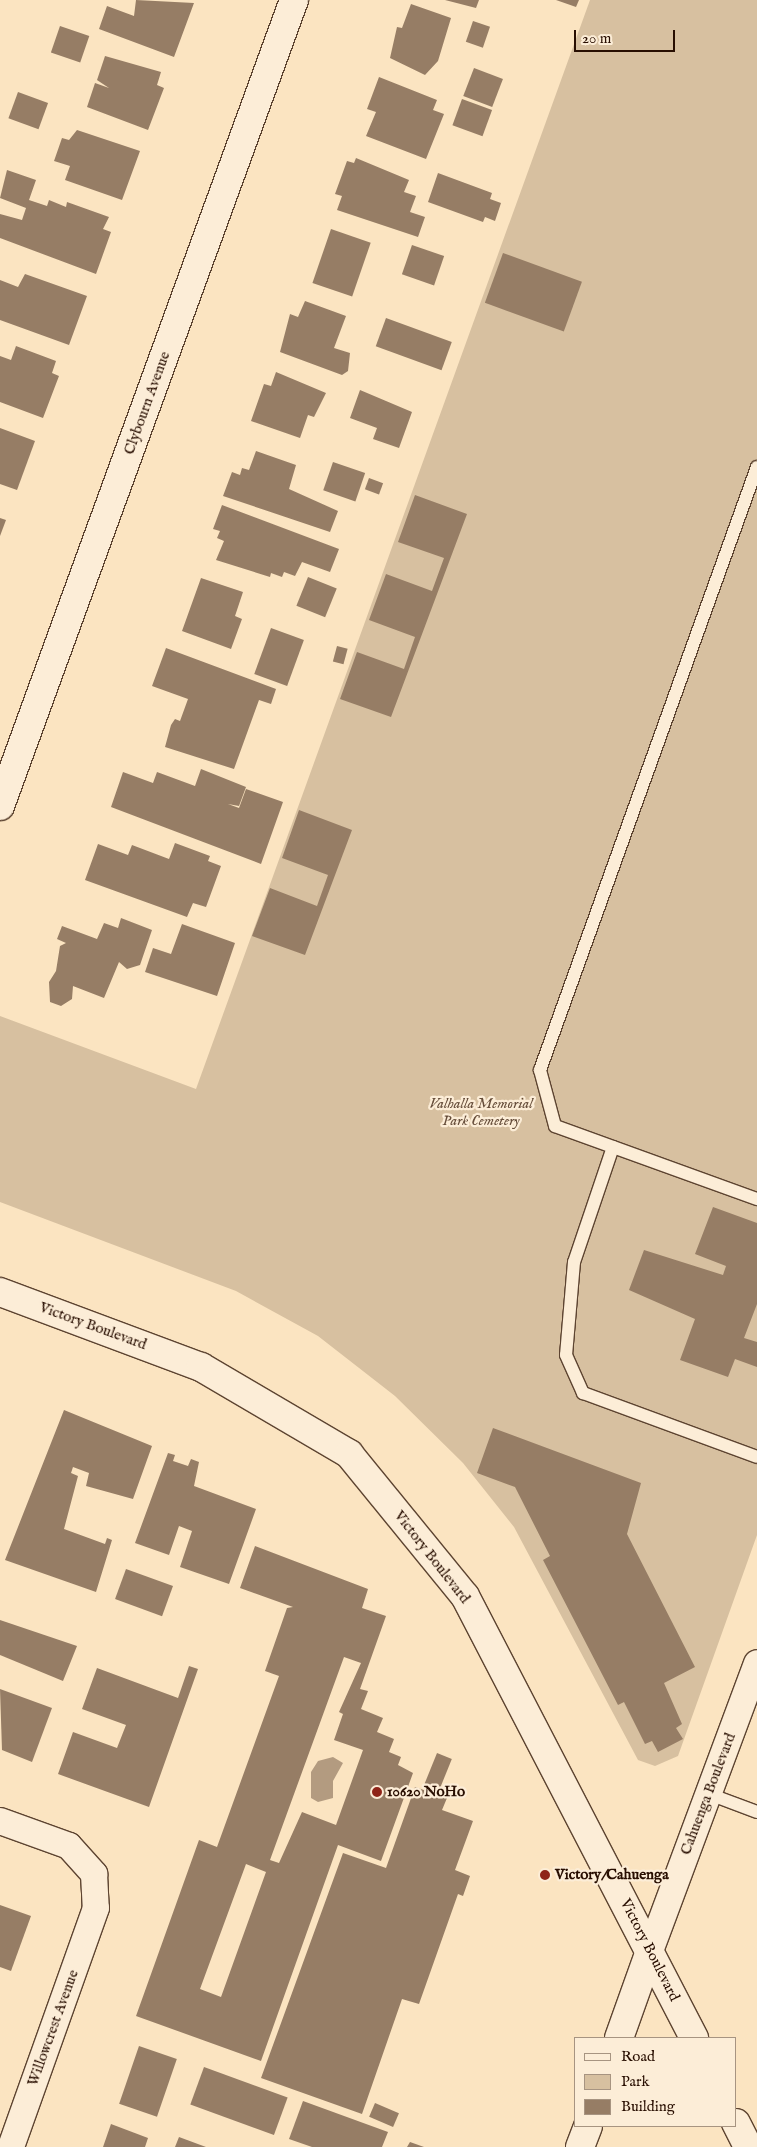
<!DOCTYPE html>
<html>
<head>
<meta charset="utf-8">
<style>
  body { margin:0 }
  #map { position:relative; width:757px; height:2147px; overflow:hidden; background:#fbe4c1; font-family:"IM FELL English",serif }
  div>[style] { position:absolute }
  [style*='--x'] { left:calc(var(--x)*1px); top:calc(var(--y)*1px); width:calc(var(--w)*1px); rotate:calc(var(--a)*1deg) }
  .green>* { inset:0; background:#d7c0a0 }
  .water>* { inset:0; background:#b39b80 }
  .building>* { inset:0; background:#967d65; transform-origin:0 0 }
  .roads { filter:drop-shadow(1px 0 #5d4431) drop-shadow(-1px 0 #5d4431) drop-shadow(0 1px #5d4431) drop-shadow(0 -1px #5d4431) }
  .lane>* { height:12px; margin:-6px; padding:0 6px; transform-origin:6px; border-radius:6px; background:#fcedd7 }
  .street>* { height:26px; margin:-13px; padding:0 13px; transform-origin:13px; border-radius:13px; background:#fcedd7 }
  .secondary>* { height:28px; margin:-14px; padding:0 14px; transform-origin:14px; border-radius:14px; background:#fcedd7 }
  .dots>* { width:14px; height:14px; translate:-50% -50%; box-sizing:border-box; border:2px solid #fcedd7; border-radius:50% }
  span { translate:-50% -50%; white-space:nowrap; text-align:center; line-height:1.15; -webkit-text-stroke:4.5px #fcedd7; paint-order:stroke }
  .street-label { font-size:15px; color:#280e01 }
  .park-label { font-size:15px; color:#654c39; font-style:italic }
  .poi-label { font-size:15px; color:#280e01; font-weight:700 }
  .left { translate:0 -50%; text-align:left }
  .legend { position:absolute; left:574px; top:2037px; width:162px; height:90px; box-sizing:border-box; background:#fcedd7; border:1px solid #a79481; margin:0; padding:6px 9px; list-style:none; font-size:15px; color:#280e01 }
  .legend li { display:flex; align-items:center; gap:10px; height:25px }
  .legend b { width:25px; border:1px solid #a79481 }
  .scale { position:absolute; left:574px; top:30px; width:101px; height:22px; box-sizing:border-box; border:2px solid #280e01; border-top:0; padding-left:6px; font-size:15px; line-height:18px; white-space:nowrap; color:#280e01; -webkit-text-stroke:4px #fcedd7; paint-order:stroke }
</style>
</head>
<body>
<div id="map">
  <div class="green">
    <div style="clip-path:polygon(590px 0,757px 0,757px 1535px,678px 1756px,655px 1766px,638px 1760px,514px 1527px,463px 1463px,395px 1396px,318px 1336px,236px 1291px,0 1202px,0 1016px,196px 1089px)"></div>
  </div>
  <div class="water">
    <div style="clip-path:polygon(333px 1757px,343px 1763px,333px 1781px,333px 1798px,318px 1802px,311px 1798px,311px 1772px,318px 1761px)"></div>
  </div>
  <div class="building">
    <div style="clip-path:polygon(136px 0,194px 3px,174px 57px,99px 29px,107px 6px,134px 16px)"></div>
    <div style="clip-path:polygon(445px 0,479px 0,476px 8px)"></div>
    <div style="clip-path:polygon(556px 0,579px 0,576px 7px)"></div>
    <div style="clip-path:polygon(411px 4px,451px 18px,438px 61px,425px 75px,390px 58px,397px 27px,402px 28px)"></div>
    <div style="left:473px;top:21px;width:18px;height:22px;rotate:19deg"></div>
    <div style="left:60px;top:26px;width:31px;height:28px;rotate:19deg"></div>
    <div style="clip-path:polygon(105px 56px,161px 72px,157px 85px,164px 88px,148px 130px,87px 107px,95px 83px,109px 88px,97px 80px)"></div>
    <div style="left:474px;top:68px;width:31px;height:30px;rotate:21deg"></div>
    <div style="clip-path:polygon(379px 77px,437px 100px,433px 110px,444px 114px,426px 159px,366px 136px,376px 112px,367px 109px)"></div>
    <div style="left:18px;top:92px;width:32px;height:28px;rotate:20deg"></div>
    <div style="left:462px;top:99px;width:32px;height:28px;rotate:20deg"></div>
    <div style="clip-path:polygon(77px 130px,140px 151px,122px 200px,65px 180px,70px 166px,54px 161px,62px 138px,69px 140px)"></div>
    <div style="clip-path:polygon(356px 158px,409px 180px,404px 192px,416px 196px,410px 212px,425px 217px,418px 237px,337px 210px,342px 196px,335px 194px,347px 161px,354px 163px)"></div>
    <div style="clip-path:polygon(7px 170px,36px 180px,29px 200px,47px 206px,49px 200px,66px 207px,67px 202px,109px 217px,103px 229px,111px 232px,96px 274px,0 238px,0 214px,22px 220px,26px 208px,0 198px)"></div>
    <div style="clip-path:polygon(438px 173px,492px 193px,490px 199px,501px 203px,495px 221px,485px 217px,483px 222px,428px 202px)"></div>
    <div style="left:331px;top:229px;width:42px;height:57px;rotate:19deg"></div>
    <div style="left:412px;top:245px;width:34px;height:31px;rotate:19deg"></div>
    <div style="left:503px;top:253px;width:84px;height:53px;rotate:20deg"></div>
    <div style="clip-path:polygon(25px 274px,87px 296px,69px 345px,0 320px,0 280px,18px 287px)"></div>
    <div style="clip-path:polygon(305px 301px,346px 316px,334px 348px,350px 353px,348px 371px,342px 375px,280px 352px,290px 314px,298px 317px)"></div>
    <div style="left:386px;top:318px;width:70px;height:30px;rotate:20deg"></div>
    <div style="clip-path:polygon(16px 346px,56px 361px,52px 373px,59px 376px,43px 418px,0 402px,0 356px,11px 360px)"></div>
    <div style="clip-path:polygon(276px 372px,326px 393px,314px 417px,308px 415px,300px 438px,251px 421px,264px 384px,271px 386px)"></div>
    <div style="clip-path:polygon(360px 390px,412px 412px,399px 448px,373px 439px,377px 428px,350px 418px)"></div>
    <div style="clip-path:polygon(0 428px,35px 441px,17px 490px,0 484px)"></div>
    <div style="clip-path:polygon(256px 451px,296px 465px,289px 489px,338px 511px,330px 532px,223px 496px,232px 472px,240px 475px,242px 468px,249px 470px)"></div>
    <div style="left:333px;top:462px;width:34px;height:30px;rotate:19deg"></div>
    <div style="left:369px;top:478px;width:15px;height:12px;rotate:20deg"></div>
    <div style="clip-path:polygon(415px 495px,467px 514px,391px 717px,340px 699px,357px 652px,404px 669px,415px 637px,369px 620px,386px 574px,432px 591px,444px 558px,398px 542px)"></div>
    <div style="clip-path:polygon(222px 505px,339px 549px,330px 572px,302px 562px,295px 576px,284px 572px,282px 577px,271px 573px,270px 577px,216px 560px,224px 541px,217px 538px,220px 531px,213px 529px)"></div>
    <div style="clip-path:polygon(0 518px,6px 520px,0 536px)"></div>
    <div style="left:308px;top:577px;width:31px;height:31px;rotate:22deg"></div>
    <div style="clip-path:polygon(201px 578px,243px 592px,235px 616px,242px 619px,231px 649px,182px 631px)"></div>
    <div style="left:271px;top:628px;width:35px;height:49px;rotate:20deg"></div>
    <div style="left:337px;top:646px;width:11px;height:16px;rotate:15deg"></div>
    <div style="clip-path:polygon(166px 648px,276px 689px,271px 704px,259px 700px,234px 769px,165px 747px,171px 725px,175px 719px,180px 721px,188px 699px,152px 686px)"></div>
    <div style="clip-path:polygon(201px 769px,246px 787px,239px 806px,228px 804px,239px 808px,246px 789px,283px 802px,261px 864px,111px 807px,123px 772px,153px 783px,157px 772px,195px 786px)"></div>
    <div style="clip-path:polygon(299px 810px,352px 830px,305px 955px,252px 936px,270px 888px,317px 906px,328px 875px,282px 858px)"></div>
    <div style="clip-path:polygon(175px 843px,210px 856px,208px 861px,221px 866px,206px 907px,193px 903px,187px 917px,85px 880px,98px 844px,128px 855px,132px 845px,169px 859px)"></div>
    <div style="clip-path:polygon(121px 918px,152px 930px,140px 965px,127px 969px,119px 962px,104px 998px,73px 986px,72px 999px,61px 1006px,50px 1002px,49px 982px,56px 971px,60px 946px,66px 943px,57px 939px,62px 926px,97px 939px,104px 923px,118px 928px)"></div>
    <div style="clip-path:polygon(182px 924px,235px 943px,217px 996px,145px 972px,153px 948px,171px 954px)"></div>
    <div style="clip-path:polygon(713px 1207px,757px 1223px,757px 1304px,744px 1338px,757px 1342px,757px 1367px,735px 1359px,728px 1377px,680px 1360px,695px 1319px,629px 1290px,644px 1250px,723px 1275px,726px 1266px,695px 1254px)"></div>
    <div style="clip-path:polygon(64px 1410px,152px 1446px,133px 1499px,86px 1486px,89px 1473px,73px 1467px,71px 1473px,78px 1476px,64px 1529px,105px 1544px,107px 1538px,112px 1540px,96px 1592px,5px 1560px)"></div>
    <div style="clip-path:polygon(493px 1428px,641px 1483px,627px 1534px,695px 1667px,664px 1683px,682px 1724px,676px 1728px,683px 1739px,658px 1752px,652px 1741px,645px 1744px,624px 1702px,618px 1705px,543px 1560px,550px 1556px,515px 1487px,477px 1473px)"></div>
    <div style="clip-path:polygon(168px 1453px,175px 1455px,173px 1461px,188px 1466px,191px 1459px,199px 1462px,194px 1486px,256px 1509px,229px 1584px,180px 1567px,192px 1531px,179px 1526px,169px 1555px,135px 1543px)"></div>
    <div style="clip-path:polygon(evenodd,255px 1546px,368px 1589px,362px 1608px,386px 1616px,360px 1689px,368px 1691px,361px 1709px,383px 1718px,377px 1732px,394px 1739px,389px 1752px,401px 1757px,398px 1765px,413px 1773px,381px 1861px,338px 1845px,261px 2061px,136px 2016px,199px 1840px,217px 1847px,279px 1676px,265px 1671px,287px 1608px,293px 1607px,240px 1588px,255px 1546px,344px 1657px,361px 1663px,339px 1712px,343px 1714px,334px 1740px,363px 1750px,336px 1825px,302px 1812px,279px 1863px,270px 1860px,344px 1657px,255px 1546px,246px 1864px,266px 1872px,221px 1997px,200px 1989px,246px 1864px)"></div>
    <div style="left:126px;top:1569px;width:50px;height:32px;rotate:20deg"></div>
    <div style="clip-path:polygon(0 1620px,77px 1646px,63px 1681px,0 1655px)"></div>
    <div style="clip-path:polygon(189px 1666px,198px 1669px,149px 1807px,58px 1774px,73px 1732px,117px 1748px,126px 1725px,82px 1709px,97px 1668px,178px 1698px)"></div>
    <div style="clip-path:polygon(0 1689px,52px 1708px,32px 1762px,2px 1750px)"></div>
    <div style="left:437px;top:1753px;width:16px;height:33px;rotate:22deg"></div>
    <div style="clip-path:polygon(415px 1787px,447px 1798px,442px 1810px,473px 1821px,455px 1870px,470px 1876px,463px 1896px,458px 1894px,419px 2004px,402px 1999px,362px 2114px,261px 2078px,343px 1853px,386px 1868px)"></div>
    <div style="clip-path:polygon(0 1905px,31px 1916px,11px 1971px,0 1967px)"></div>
    <div style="left:139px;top:2046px;width:40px;height:61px;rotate:19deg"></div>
    <div style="left:204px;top:2067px;width:89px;height:40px;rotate:20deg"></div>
    <div style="clip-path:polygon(303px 2101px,388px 2132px,382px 2147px,312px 2147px,289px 2139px)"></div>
    <div style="left:375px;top:2103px;width:26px;height:15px;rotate:23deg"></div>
    <div style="clip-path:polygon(111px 2124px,148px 2138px,145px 2147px,103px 2147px)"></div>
    <div style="clip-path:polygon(179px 2137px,206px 2147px,175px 2147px)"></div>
    <div style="clip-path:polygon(410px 2142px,424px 2147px,407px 2147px)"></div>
  </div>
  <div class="roads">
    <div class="lane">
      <div style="--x:757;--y:467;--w:641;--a:109.79"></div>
      <div style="--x:540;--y:1070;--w:58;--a:75"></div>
      <div style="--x:555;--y:1126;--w:215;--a:19.9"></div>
      <div style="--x:613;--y:1147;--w:121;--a:108.7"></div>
      <div style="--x:574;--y:1262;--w:93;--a:94.9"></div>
      <div style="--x:566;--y:1355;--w:42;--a:65.9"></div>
      <div style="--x:583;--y:1393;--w:185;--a:20.2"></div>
      <div style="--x:709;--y:1794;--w:51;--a:20.6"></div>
    </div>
    <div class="street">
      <div style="--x:0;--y:1821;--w:73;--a:19.9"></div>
      <div style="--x:69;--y:1846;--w:38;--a:48"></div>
      <div style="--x:94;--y:1874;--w:34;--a:87"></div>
      <div style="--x:96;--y:1908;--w:254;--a:109.6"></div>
      <div style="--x:650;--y:1951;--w:307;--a:-69.6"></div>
    </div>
    <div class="secondary">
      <div style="--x:0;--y:806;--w:858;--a:-69.96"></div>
      <div style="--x:0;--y:1292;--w:215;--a:20.5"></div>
      <div style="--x:201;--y:1367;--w:172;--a:30.4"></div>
      <div style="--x:349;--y:1454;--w:183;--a:50.8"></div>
      <div style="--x:465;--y:1596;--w:498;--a:62.6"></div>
      <div style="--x:619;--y:2038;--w:92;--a:-70.4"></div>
      <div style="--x:736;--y:2123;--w:27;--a:63"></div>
      <div style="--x:580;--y:2147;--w:22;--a:-69"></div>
    </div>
  </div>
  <div class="dots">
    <div style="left:377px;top:1792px;background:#8f2418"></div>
    <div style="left:545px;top:1875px;background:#8f2418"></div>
  </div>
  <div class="street-label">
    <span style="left:147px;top:403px;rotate:-70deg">Clybourn Avenue</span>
    <span style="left:93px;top:1326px;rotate:20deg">Victory Boulevard</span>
    <span style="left:432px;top:1557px;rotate:52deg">Victory Boulevard</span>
    <span style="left:708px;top:1794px;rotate:-69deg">Cahuenga Boulevard</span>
    <span style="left:650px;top:1950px;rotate:63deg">Victory Boulevard</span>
    <span style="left:53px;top:2028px;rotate:-70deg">Willowcrest Avenue</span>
  </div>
  <div class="park-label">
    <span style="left:481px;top:1112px">Valhalla Memorial<br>Park Cemetery</span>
  </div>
  <div class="poi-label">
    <span class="left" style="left:387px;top:1792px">10620 NoHo</span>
    <span class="left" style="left:555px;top:1875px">Victory/Cahuenga</span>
  </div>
  <ul class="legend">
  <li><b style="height:6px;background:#fcedd7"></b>Road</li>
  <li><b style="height:14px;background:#d7c0a0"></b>Park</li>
  <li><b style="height:14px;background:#967d65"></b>Building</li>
  </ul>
  <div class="scale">20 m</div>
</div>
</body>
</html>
